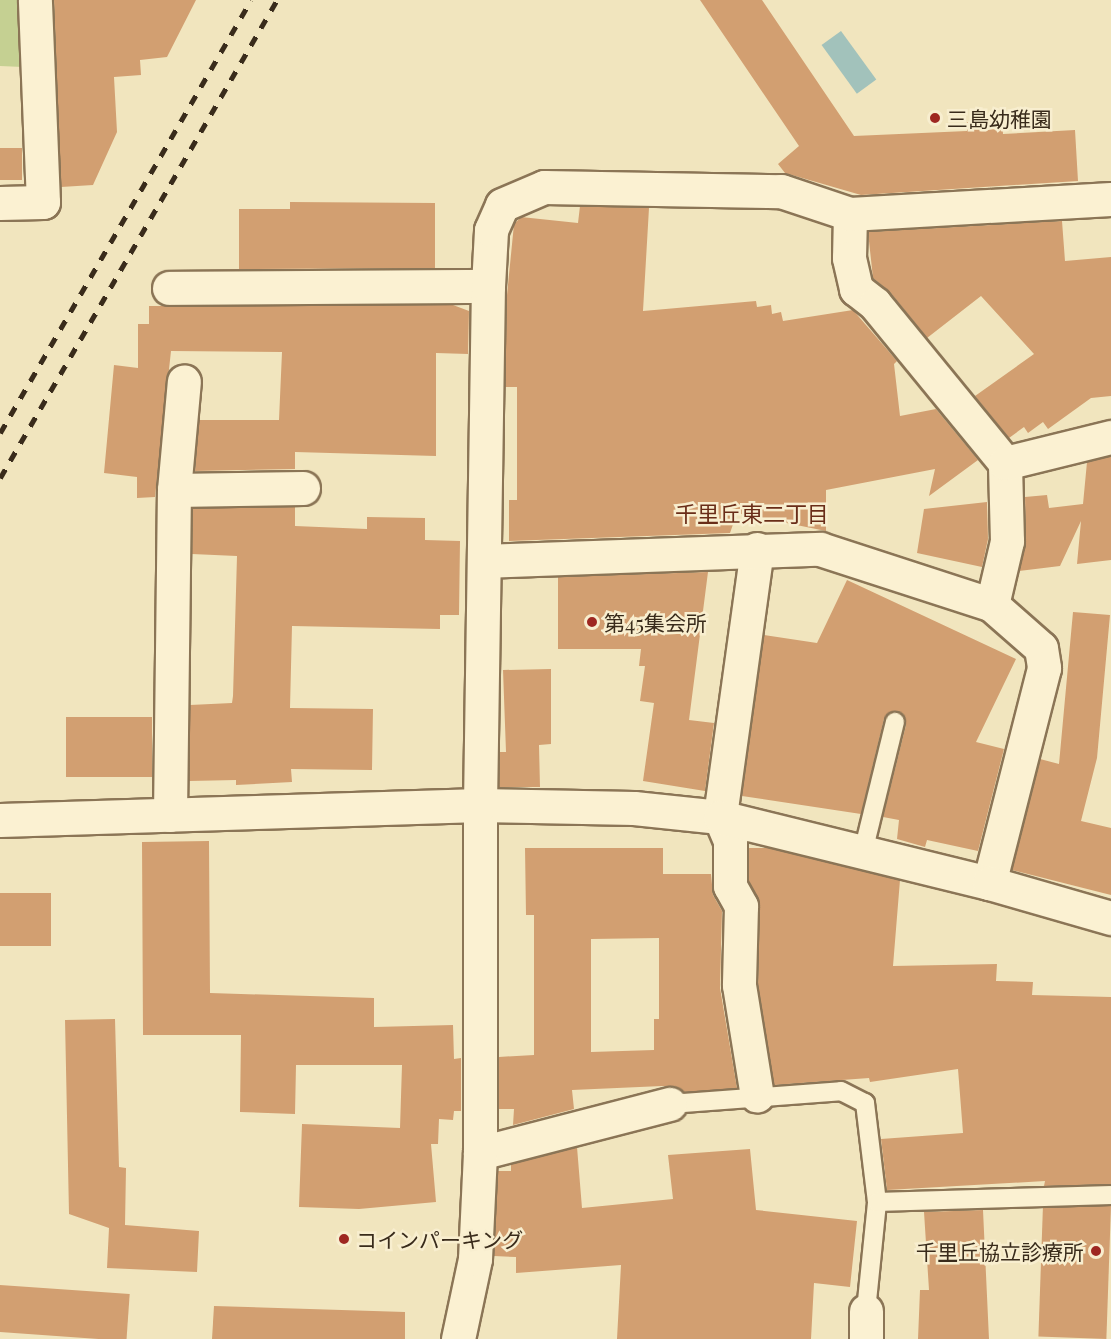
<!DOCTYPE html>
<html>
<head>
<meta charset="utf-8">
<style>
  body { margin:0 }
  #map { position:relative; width:1111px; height:1339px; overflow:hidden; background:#f1e5be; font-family:"Playfair Display","Noto Sans JP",serif }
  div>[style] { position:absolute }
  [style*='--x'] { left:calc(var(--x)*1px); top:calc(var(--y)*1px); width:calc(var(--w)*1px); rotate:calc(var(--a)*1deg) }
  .green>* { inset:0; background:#c5d092 }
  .water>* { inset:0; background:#a2c2bb; transform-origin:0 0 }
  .building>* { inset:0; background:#d29f71; transform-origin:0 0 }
  .roads { filter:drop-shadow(2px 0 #8b7556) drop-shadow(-2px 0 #8b7556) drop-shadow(0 2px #8b7556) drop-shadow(0 -2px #8b7556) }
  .lane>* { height:18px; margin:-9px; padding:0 9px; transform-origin:9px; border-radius:9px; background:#fbf1d2 }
  .street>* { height:33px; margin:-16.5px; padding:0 16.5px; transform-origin:16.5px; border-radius:16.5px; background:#fbf1d2 }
  .rail>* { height:4.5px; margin-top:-2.25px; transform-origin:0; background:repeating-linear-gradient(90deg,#392b1b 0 10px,transparent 0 20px) }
  .dots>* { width:16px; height:16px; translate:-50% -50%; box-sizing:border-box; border:3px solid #f8eecf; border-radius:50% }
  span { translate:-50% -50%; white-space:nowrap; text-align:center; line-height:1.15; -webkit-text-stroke:5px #f8eecf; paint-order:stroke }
  .poi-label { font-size:21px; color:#392b1b }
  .left { translate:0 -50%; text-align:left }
  .right { translate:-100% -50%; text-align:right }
  .neighbourhood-label { font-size:22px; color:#692d18 }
</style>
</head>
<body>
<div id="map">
  <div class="green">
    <div style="clip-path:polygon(0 0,19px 0,23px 67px,0 66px)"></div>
  </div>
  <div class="water">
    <div style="left:841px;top:31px;width:60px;height:24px;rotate:54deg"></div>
  </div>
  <div class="building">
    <div style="clip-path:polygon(54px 0,196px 0,167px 57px,140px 60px,141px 75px,114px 77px,117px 132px,93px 185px,61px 187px)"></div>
    <div style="clip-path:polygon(700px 0,762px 0,854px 136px,967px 131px,967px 122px,1002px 120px,1003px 134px,1075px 130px,1078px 181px,861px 195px,785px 173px,778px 164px,799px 146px)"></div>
    <div style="left:0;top:148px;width:22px;height:32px"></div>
    <div style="clip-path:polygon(290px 202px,435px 203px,435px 268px,239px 269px,239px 209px,290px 209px)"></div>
    <div style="clip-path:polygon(580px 206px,649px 208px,643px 311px,756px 301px,757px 307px,771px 305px,772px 314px,781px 312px,783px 321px,853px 310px,897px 361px,894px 364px,900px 416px,936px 409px,978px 460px,929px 496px,935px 469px,826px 490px,826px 531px,737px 513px,730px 533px,509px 541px,509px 500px,517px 500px,517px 387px,505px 387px,507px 295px,514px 224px,521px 217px,578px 223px)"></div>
    <div style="clip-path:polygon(1062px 221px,1065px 261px,1111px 257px,1111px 396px,1091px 398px,1048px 429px,1043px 422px,1028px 433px,1024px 427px,1009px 438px,975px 396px,1034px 354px,981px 296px,927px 338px,890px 292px,873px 278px,868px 232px)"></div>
    <div style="clip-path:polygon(453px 305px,469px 311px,468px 354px,436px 353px,436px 456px,295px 452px,295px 469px,195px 471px,199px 420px,279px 420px,282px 352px,171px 351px,155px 497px,137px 498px,137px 477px,104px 473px,114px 365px,138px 368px,138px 324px,149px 324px,149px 306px)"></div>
    <div style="clip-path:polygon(1111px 456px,1111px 560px,1077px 564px,1081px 521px,1060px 566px,1019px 571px,1026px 541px,1025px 497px,1047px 495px,1049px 508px,1083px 504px,1087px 462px)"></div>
    <div style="clip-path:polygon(987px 502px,988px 539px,982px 567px,917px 553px,924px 509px)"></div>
    <div style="clip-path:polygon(295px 507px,295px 526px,367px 529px,367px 517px,425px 518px,425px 540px,460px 541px,459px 615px,440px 615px,440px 629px,292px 626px,290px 708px,373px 709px,372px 770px,291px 769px,292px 782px,236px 785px,236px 780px,189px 781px,190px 705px,232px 703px,233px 696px,237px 556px,192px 554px,193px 508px)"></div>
    <div style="clip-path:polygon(708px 572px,689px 720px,714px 723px,705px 791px,643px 781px,654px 703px,640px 701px,645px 666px,639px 666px,641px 649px,558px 649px,558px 577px)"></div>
    <div style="clip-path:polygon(847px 580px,1016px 659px,976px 742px,1004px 749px,978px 851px,927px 840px,925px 847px,897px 839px,899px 820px,883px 817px,906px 725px,903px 714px,897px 711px,884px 719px,861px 814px,742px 796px,764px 635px,817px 643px)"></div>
    <div style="clip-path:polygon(1073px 612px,1110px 615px,1097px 758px,1081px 821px,1111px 828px,1111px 895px,1012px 870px,1040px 759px,1059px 764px)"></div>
    <div style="clip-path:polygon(551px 669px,551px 744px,539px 745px,540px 787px,499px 787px,500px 752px,506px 752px,503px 670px)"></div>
    <div style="left:152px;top:717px;width:60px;height:86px;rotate:90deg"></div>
    <div style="clip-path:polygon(209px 841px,210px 993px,374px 998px,374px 1027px,453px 1025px,454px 1059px,461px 1058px,461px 1111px,454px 1111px,453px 1120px,439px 1119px,438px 1144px,431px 1144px,436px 1202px,359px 1209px,299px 1207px,302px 1124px,400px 1128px,402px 1065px,296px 1065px,295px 1114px,240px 1112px,241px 1035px,143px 1035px,142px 842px)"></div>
    <div style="clip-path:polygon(evenodd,525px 848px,663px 848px,663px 874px,711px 874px,713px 895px,722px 911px,720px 988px,737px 1088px,684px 1092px,674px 1086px,662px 1086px,572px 1090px,574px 1109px,513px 1125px,514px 1109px,499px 1109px,499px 1057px,534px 1055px,534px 915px,526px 915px,525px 848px,659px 938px,659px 1019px,654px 1019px,654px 1050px,591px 1052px,591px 939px,659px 938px)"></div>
    <div style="clip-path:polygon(749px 848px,768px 848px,900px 880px,893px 966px,997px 964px,996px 981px,1033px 982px,1032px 995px,1111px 997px,1111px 1184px,1044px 1186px,1045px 1181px,887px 1190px,881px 1139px,963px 1133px,958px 1069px,870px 1082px,869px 1078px,774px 1085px,758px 984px,760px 906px,749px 881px)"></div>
    <div style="left:0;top:893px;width:51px;height:53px"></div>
    <div style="clip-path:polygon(115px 1019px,119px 1167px,126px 1168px,125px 1225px,199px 1231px,197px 1272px,107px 1268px,109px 1228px,69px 1214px,65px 1020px)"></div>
    <div style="clip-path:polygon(577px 1147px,582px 1208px,673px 1199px,668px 1155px,750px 1149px,756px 1210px,857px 1221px,850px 1287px,814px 1283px,811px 1339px,617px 1339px,621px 1265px,516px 1273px,516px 1257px,494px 1256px,498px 1171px,511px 1171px,511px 1164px)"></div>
    <div style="left:1111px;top:1206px;width:133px;height:68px;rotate:92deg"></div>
    <div style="clip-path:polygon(983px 1210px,989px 1339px,918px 1339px,920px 1290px,929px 1290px,924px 1212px)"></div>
    <div style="left:0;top:1285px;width:130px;height:47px;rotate:4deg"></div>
    <div style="clip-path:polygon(214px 1306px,405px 1312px,405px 1339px,212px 1339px)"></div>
  </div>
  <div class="roads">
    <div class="lane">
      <div style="--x:863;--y:852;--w:134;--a:-76.2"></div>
      <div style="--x:670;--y:1104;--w:171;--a:-4.3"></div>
      <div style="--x:841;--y:1091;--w:27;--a:27"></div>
      <div style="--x:865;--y:1103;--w:100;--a:83.1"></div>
      <div style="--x:866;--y:1311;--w:110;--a:-84.2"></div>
      <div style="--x:877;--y:1202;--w:234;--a:-1.7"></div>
    </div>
    <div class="street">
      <div style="--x:0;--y:203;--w:43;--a:-1.3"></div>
      <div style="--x:43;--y:202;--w:202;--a:-92.3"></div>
      <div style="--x:850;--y:214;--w:44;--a:91.3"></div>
      <div style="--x:849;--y:258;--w:32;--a:77"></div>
      <div style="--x:856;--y:289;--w:24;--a:38"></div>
      <div style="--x:875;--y:304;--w:205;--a:50.7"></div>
      <div style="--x:169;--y:288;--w:319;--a:-0.4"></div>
      <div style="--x:174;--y:490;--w:129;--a:-0.9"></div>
      <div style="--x:757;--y:549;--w:271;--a:97.9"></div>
      <div style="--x:720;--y:817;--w:26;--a:67"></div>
      <div style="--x:730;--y:841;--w:45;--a:90"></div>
      <div style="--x:730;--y:886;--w:23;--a:61"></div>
      <div style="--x:741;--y:906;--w:79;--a:91.5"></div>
      <div style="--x:739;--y:985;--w:112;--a:80.8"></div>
      <div style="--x:485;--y:561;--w:335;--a:-2.1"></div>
      <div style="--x:820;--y:549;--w:181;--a:18"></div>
      <div style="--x:992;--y:605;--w:65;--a:41.3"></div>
      <div style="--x:1041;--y:648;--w:20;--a:81"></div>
      <div style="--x:1044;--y:668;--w:222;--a:104.3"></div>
      <div style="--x:992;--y:605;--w:66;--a:-76.8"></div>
      <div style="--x:1007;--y:541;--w:78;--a:-91.5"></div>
      <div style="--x:1005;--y:463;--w:109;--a:-13.8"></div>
      <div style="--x:170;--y:815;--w:325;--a:-89.3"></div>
      <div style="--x:174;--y:490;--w:109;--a:-84.8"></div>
      <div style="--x:0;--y:820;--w:480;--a:-1.8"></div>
      <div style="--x:480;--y:805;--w:154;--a:1.1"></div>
      <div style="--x:634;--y:808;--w:86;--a:6"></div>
      <div style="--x:720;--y:817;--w:277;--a:13.8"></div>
      <div style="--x:989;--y:883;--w:127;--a:16"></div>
      <div style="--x:480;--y:1153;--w:196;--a:-14.5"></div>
      <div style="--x:866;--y:1311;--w:28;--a:90"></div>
      <div style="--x:458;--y:1339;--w:82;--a:-78"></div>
      <div style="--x:475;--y:1259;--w:106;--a:-87.3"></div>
      <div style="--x:480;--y:1153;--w:348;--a:-90"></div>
      <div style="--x:480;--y:805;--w:519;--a:-89.12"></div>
      <div style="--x:488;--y:286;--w:56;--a:-86.9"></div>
      <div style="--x:491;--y:230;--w:27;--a:-66"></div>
      <div style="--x:502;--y:205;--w:46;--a:-23.2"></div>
      <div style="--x:544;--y:187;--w:237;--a:1"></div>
      <div style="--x:781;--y:191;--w:73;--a:18.4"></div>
      <div style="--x:850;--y:214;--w:261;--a:-3.3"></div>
    </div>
  </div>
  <div class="rail">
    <div style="--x:0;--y:433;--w:500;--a:-59.9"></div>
    <div style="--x:0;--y:478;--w:552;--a:-59.91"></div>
  </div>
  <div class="dots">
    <div style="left:935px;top:118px;background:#9e2721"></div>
    <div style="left:592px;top:622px;background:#9e2721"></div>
    <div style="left:344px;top:1239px;background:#9e2721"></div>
    <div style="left:1096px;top:1251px;background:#9e2721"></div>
  </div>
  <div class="poi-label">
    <span class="left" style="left:947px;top:118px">三島幼稚園</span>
    <span class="left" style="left:604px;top:622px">第45集会所</span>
    <span class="left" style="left:356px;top:1239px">コインパーキング</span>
    <span class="right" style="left:1084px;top:1251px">千里丘協立診療所</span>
  </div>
  <div class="neighbourhood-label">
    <span style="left:752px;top:514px">千里丘東二丁目</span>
  </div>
</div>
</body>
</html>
